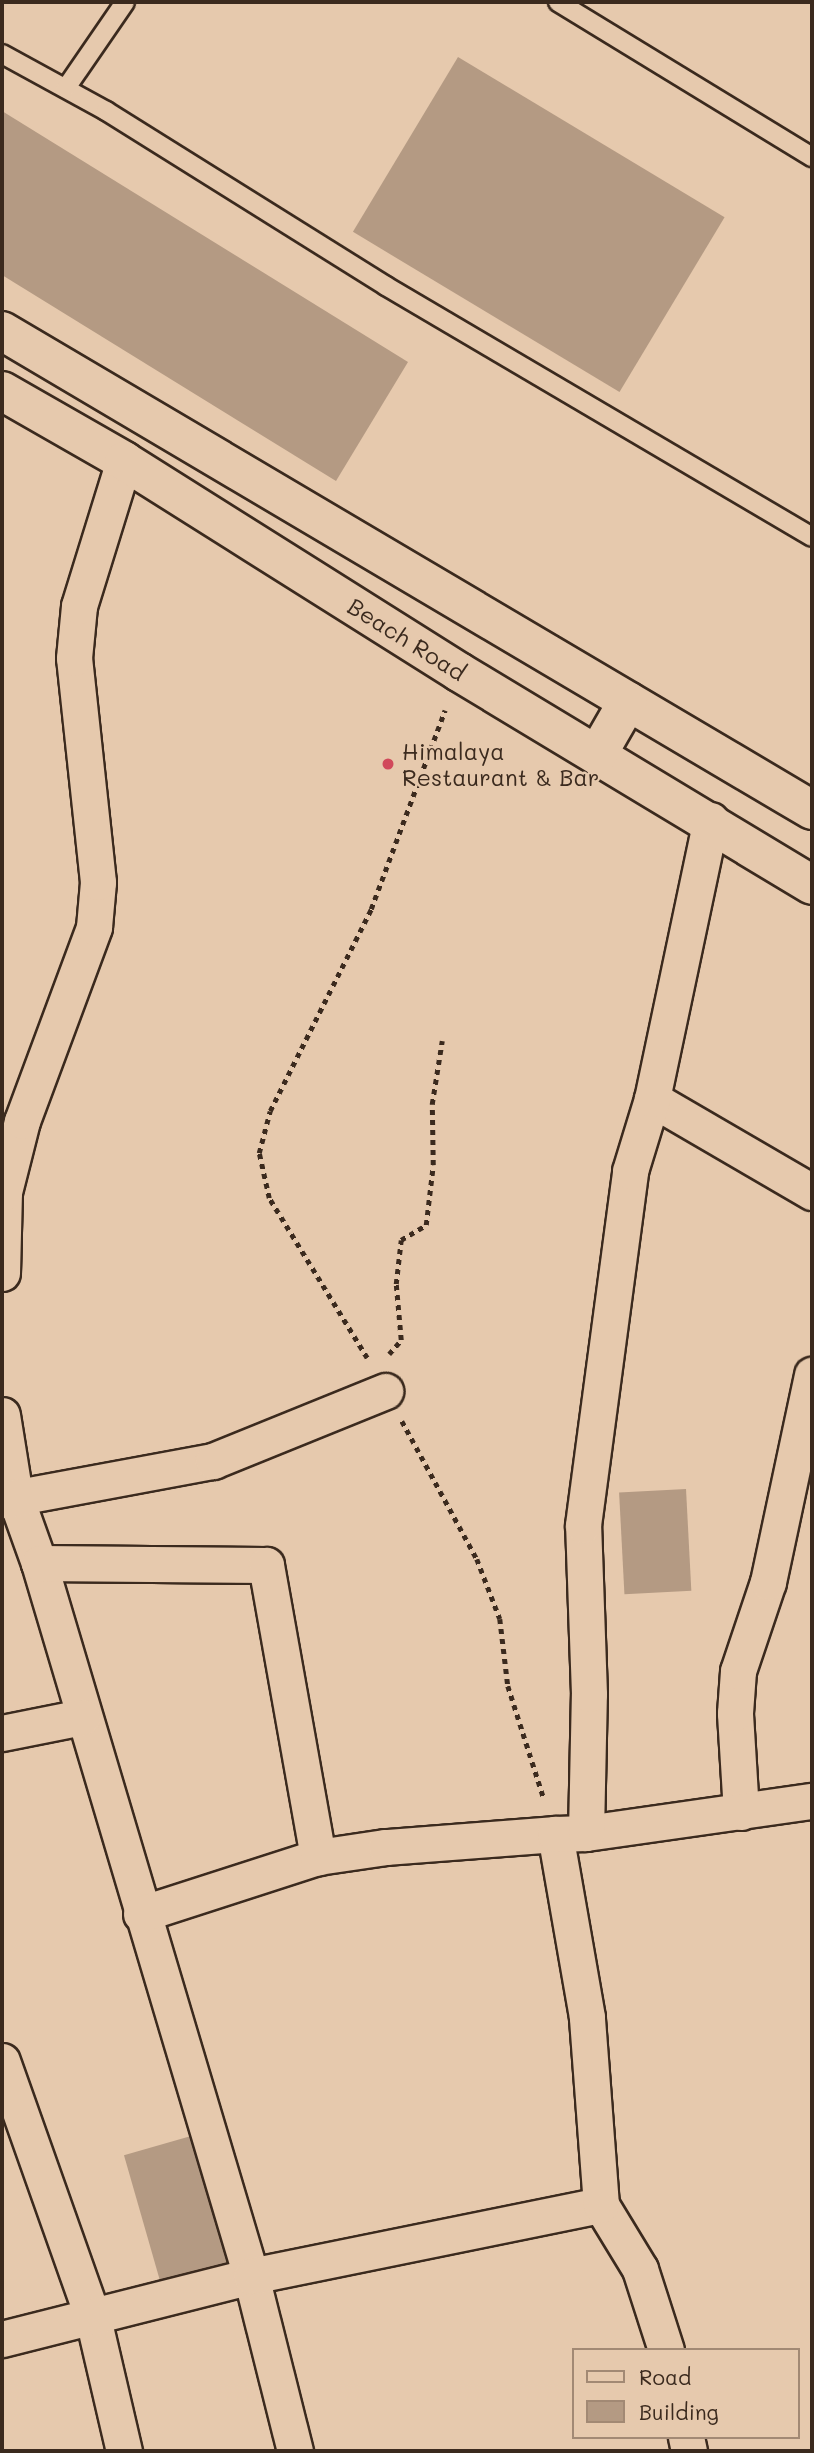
<!DOCTYPE html>
<html>
<head>
<meta charset="utf-8">
<style>
  body { margin:0 }
  #map { position:relative; width:814px; height:2453px; overflow:hidden; background:#e6c9ad; font-family:Mali,sans-serif }
  div>[style] { position:absolute }
  [style*='--x'] { left:calc(var(--x)*1px); top:calc(var(--y)*1px); width:calc(var(--w)*1px); rotate:calc(var(--a)*1deg) }
  .building>* { inset:0; background:#b49a83; transform-origin:0 0 }
  .path>* { height:4.5px; margin-top:-2.25px; transform-origin:0; background:repeating-linear-gradient(90deg,#3b2a1e 0 5px,transparent 0 10px) }
  .roads { filter:drop-shadow(2px 0 #3b2a1e) drop-shadow(-2px 0 #3b2a1e) drop-shadow(0 2px #3b2a1e) drop-shadow(0 -2px #3b2a1e) }
  .lane>* { height:18px; margin:-9px; padding:0 9px; transform-origin:9px; border-radius:9px; background:#e6c9ad }
  .street>* { height:35px; margin:-17.5px; padding:0 17.5px; transform-origin:17.5px; border-radius:17.5px; background:#e6c9ad }
  .primary>* { height:38px; margin:-19px; padding:0 19px; transform-origin:19px; border-radius:19px; background:#e6c9ad }
  .dots>* { width:19px; height:19px; translate:-50% -50%; box-sizing:border-box; border:4px solid #e6c9ad; border-radius:50% }
  span { translate:-50% -50%; white-space:nowrap; text-align:center; line-height:1.15; -webkit-text-stroke:5px #e6c9ad; paint-order:stroke }
  .street-label { font-size:23px; color:#3b2a1e }
  .poi-label { font-size:23px; color:#3b2a1e }
  .left { translate:0 -50%; text-align:left }
  .frame { position:absolute; inset:0; border:4px solid #3b2a1e; pointer-events:none }
  .legend { position:absolute; left:572px; top:2348px; width:228px; height:91px; box-sizing:border-box; background:#e6c9ad; border:2px solid #a28974; margin:0; padding:9px 12px; list-style:none; font-size:21px; color:#3b2a1e }
  .legend li { display:flex; align-items:center; gap:14px; height:35px }
  .legend b { width:35px; border:2px solid #a28974 }
</style>
</head>
<body>
<div id="map">
  <div class="building">
    <div style="left:458px;top:57px;width:311px;height:204px;rotate:31deg"></div>
    <div style="clip-path:polygon(2px 111px,408px 362px,336px 481px,2px 275px)"></div>
    <div style="left:686px;top:1489px;width:102px;height:67px;rotate:87deg"></div>
    <div style="left:198px;top:2134px;width:134px;height:77px;rotate:74deg"></div>
  </div>
  <div class="path">
    <div style="--x:389;--y:1354;--w:18;--a:-49"></div>
    <div style="--x:401;--y:1340;--w:56;--a:-95.1"></div>
    <div style="--x:396;--y:1284;--w:44;--a:-83.5"></div>
    <div style="--x:401;--y:1240;--w:29;--a:-31"></div>
    <div style="--x:426;--y:1225;--w:60;--a:-83.3"></div>
    <div style="--x:433;--y:1165;--w:61;--a:-90.9"></div>
    <div style="--x:432;--y:1104;--w:64;--a:-81"></div>
    <div style="--x:367;--y:1358;--w:188;--a:-121.5"></div>
    <div style="--x:269;--y:1198;--w:46;--a:-102.5"></div>
    <div style="--x:259;--y:1153;--w:43;--a:-75.3"></div>
    <div style="--x:270;--y:1111;--w:226;--a:-63.4"></div>
    <div style="--x:371;--y:909;--w:212;--a:-69.6"></div>
    <div style="--x:402;--y:1421;--w:157;--a:61.5"></div>
    <div style="--x:477;--y:1559;--w:64;--a:69"></div>
    <div style="--x:500;--y:1619;--w:67;--a:83.2"></div>
    <div style="--x:508;--y:1686;--w:119;--a:72.3"></div>
  </div>
  <div class="roads">
    <div class="lane">
      <div style="--x:558;--y:2;--w:298;--a:31.4"></div>
      <div style="--x:2;--y:54;--w:119;--a:28.7"></div>
      <div style="--x:106;--y:111;--w:330;--a:32"></div>
      <div style="--x:386;--y:286;--w:494;--a:30.5"></div>
      <div style="--x:66;--y:88;--w:104;--a:-55.5"></div>
    </div>
    <div class="street">
      <div style="--x:652;--y:1099;--w:185;--a:30.2"></div>
      <div style="--x:2;--y:1273;--w:81;--a:-88.6"></div>
      <div style="--x:4;--y:1192;--w:73;--a:-75.8"></div>
      <div style="--x:22;--y:1121;--w:207;--a:-69.6"></div>
      <div style="--x:94;--y:927;--w:45;--a:-84.9"></div>
      <div style="--x:98;--y:882;--w:225;--a:-96.1"></div>
      <div style="--x:74;--y:658;--w:52;--a:-84.5"></div>
      <div style="--x:79;--y:606;--w:152;--a:-72.8"></div>
      <div style="--x:2;--y:1415;--w:82;--a:80.9"></div>
      <div style="--x:15;--y:1496;--w:71;--a:70.3"></div>
      <div style="--x:39;--y:1563;--w:744;--a:73.44"></div>
      <div style="--x:251;--y:2276;--w:180;--a:75.9"></div>
      <div style="--x:2;--y:1500;--w:215;--a:-10.5"></div>
      <div style="--x:213;--y:1461;--w:186;--a:-22.1"></div>
      <div style="--x:39;--y:1563;--w:227;--a:0.5"></div>
      <div style="--x:266;--y:1565;--w:297;--a:79.9"></div>
      <div style="--x:2;--y:1733;--w:82;--a:-11.3"></div>
      <div style="--x:741;--y:1812;--w:99;--a:-93.5"></div>
      <div style="--x:735;--y:1713;--w:42;--a:-85.9"></div>
      <div style="--x:738;--y:1671;--w:94;--a:-71.4"></div>
      <div style="--x:768;--y:1582;--w:212;--a:-78"></div>
      <div style="--x:586;--y:1833;--w:228;--a:-8.1"></div>
      <div style="--x:141;--y:1914;--w:186;--a:-17.9"></div>
      <div style="--x:318;--y:1857;--w:69;--a:-8.4"></div>
      <div style="--x:386;--y:1847;--w:169;--a:-4.4"></div>
      <div style="--x:2;--y:2061;--w:273;--a:70.5"></div>
      <div style="--x:93;--y:2318;--w:137;--a:76.9"></div>
      <div style="--x:2;--y:2339;--w:257;--a:-14.2"></div>
      <div style="--x:251;--y:2276;--w:357;--a:-11.5"></div>
      <div style="--x:666;--y:2350;--w:85;--a:-107.8"></div>
      <div style="--x:640;--y:2269;--w:75;--a:-121.4"></div>
      <div style="--x:601;--y:2205;--w:189;--a:-94.3"></div>
      <div style="--x:587;--y:2017;--w:186;--a:-99.9"></div>
      <div style="--x:555;--y:1834;--w:31;--a:-2"></div>
      <div style="--x:586;--y:1833;--w:139;--a:-88.8"></div>
      <div style="--x:589;--y:1694;--w:169;--a:-92"></div>
      <div style="--x:583;--y:1525;--w:357;--a:-82.4"></div>
      <div style="--x:630;--y:1171;--w:75;--a:-73"></div>
      <div style="--x:652;--y:1099;--w:285;--a:-78.1"></div>
      <div style="--x:686;--y:2437;--w:14;--a:78"></div>
    </div>
    <div class="primary">
      <div style="--x:2;--y:331;--w:941;--a:30.6"></div>
      <div style="--x:2;--y:391;--w:141;--a:29.8"></div>
      <div style="--x:124;--y:461;--w:396;--a:32.2"></div>
      <div style="--x:459;--y:672;--w:412;--a:31.1"></div>
      <div style="--x:597;--y:755;--w:62;--a:-60.1"></div>
    </div>
  </div>
  <div class="dots">
    <div style="left:388px;top:764px;background:#d1495b"></div>
  </div>
  <div class="street-label">
    <span style="left:407px;top:639px;rotate:32deg">Beach Road</span>
  </div>
  <div class="poi-label">
    <span class="left" style="left:402px;top:764px">Himalaya<br>Restaurant &amp; Bar</span>
  </div>
  <div class="frame"></div>
  <ul class="legend">
  <li><b style="height:9px;background:#e6c9ad"></b>Road</li>
  <li><b style="height:19px;background:#b49a83"></b>Building</li>
  </ul>
</div>
</body>
</html>
